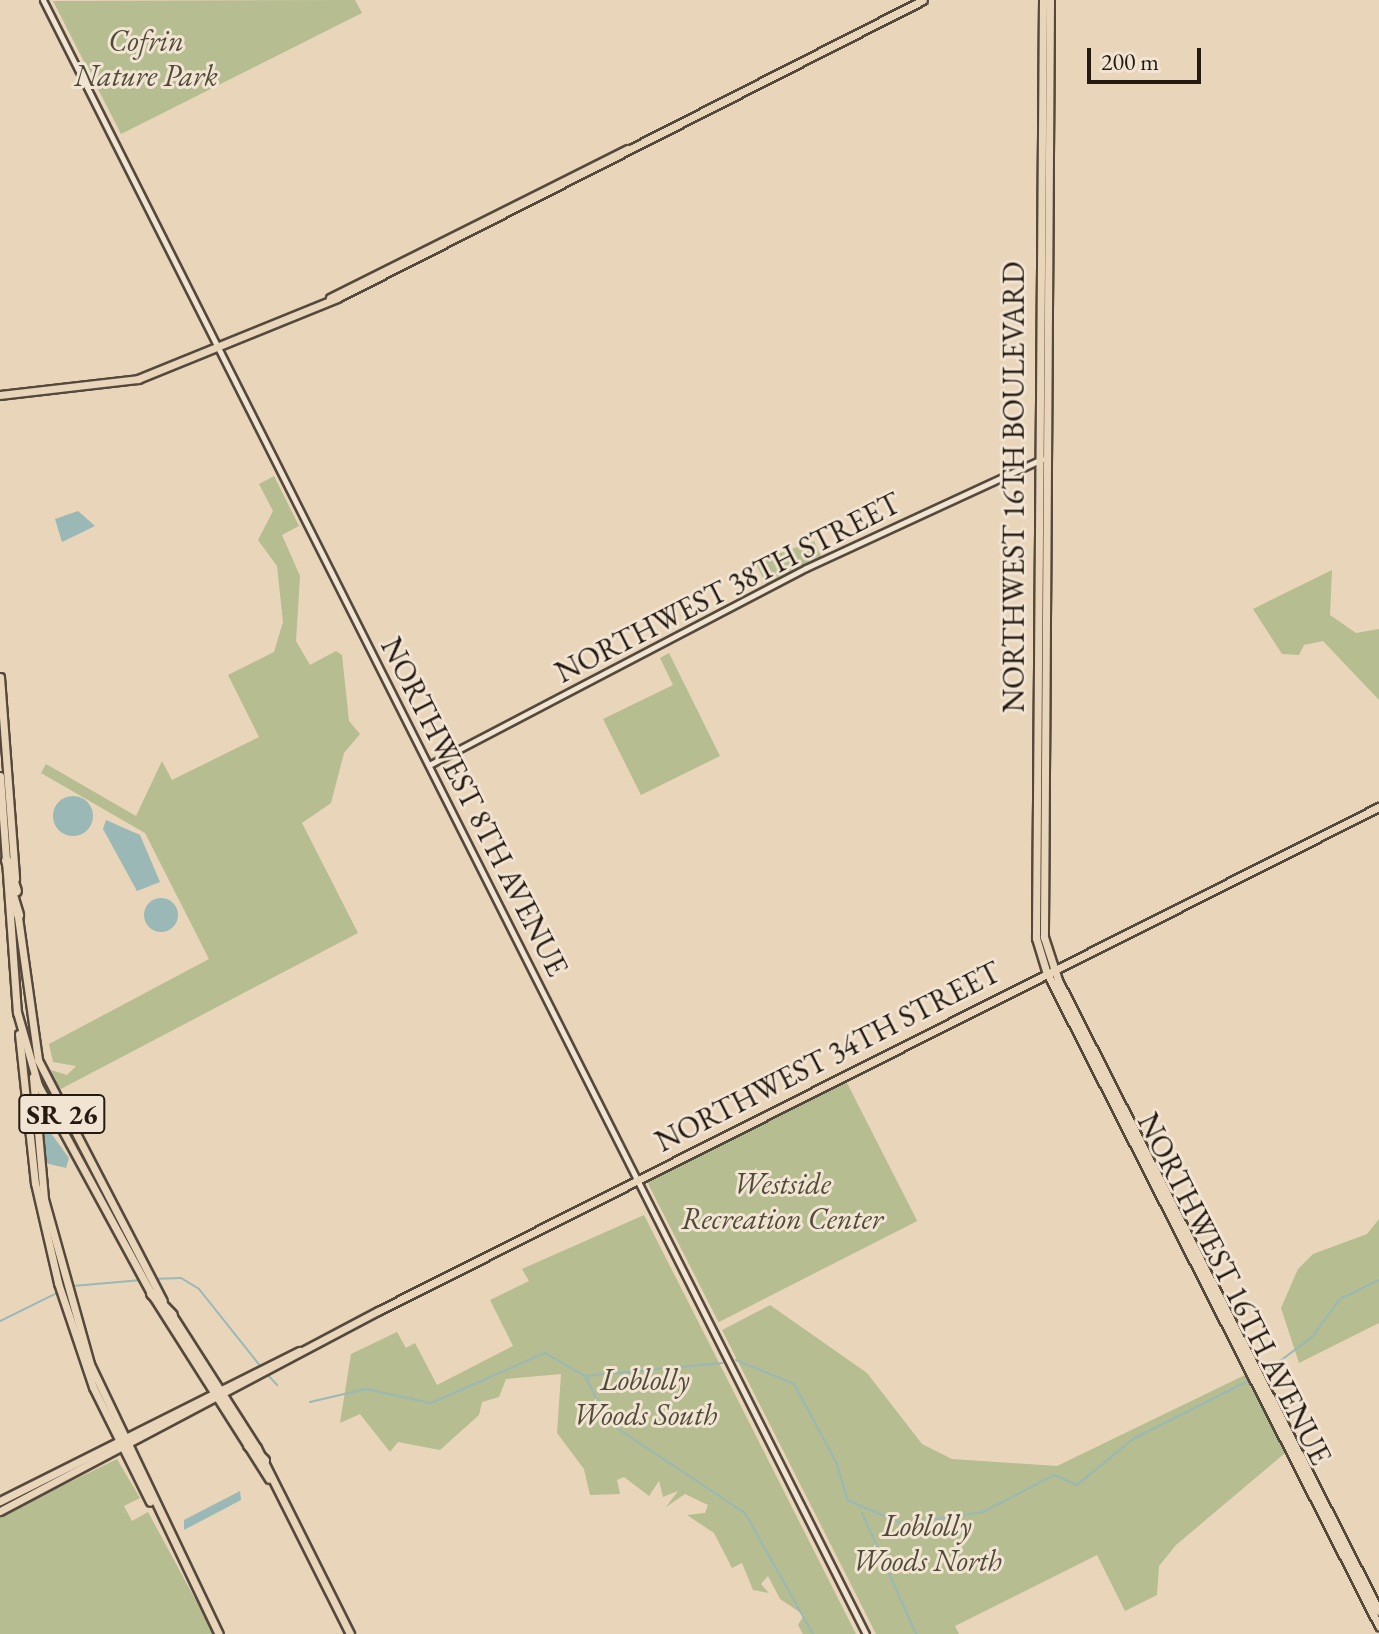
<!DOCTYPE html>
<html>
<head>
<meta charset="utf-8">
<style>
  body { margin:0 }
  #map { position:relative; width:1379px; height:1634px; overflow:hidden; background:#e9d5ba; font-family:"EB Garamond",serif }
  div>[style] { position:absolute }
  [style*='--x'] { left:calc(var(--x)*1px); top:calc(var(--y)*1px); width:calc(var(--w)*1px); rotate:calc(var(--a)*1deg) }
  .green>* { inset:0; background:#b5bd91; transform-origin:0 0 }
  .water>* { inset:0; background:#99b8b6 }
  .round { border-radius:50% }
  .stream>* { height:2px; margin:-1px; padding:0 1px; transform-origin:1px; border-radius:1px; background:#99b8b6 }
  .roads { filter:drop-shadow(2px 0 #55493c) drop-shadow(-2px 0 #55493c) drop-shadow(0 2px #55493c) drop-shadow(0 -2px #55493c) }
  .minor>* { height:5px; margin:-2.5px; padding:0 2.5px; transform-origin:2.5px; border-radius:2.5px; background:#f1e4d2 }
  .major>* { height:7px; margin:-3.5px; padding:0 3.5px; transform-origin:3.5px; border-radius:3.5px; background:#e9d5ba }
  .highway>* { height:9px; margin:-4.5px; padding:0 4.5px; transform-origin:4.5px; border-radius:4.5px; background:#e9d5ba }
  span { translate:-50% -50%; white-space:nowrap; text-align:center; line-height:1.15; -webkit-text-stroke:6px #f1e4d2; paint-order:stroke }
  .shield-label span { padding:2px 6px; background:#f1e4d2; border:2px solid; border-radius:6px; -webkit-text-stroke-width:0 }
  .shield-label { font-size:28px; color:#241a12; font-weight:700 }
  .park-label { font-size:30px; color:#504b38; font-style:italic }
  .street-label { font-size:30px; color:#241a12 }
  .scale { position:absolute; left:1087px; top:48px; width:114px; height:36px; box-sizing:border-box; border:4px solid #241a12; border-top:0; padding-left:10px; font-size:24px; line-height:28px; white-space:nowrap; color:#241a12; -webkit-text-stroke:6px #f1e4d2; paint-order:stroke }
</style>
</head>
<body>
<div id="map">
  <div class="green">
    <div style="clip-path:polygon(355px 0,362px 13px,121px 134px,53px 1px)"></div>
    <div style="clip-path:polygon(274px 476px,299px 526px,282px 535px,300px 576px,296px 641px,310px 665px,336px 651px,342px 655px,349px 721px,360px 734px,344px 753px,331px 803px,302px 823px,358px 933px,57px 1091px,51px 1070px,67px 1075px,76px 1066px,53px 1062px,49px 1044px,209px 959px,145px 833px,41px 773px,46px 764px,136px 816px,162px 761px,172px 780px,259px 737px,228px 675px,274px 652px,283px 622px,277px 566px,258px 540px,273px 511px,259px 484px)"></div>
    <div style="clip-path:polygon(814px 541px,823px 560px,767px 586px,755px 562px)"></div>
    <div style="clip-path:polygon(1332px 570px,1330px 615px,1356px 633px,1379px 629px,1379px 700px,1323px 641px,1304px 645px,1299px 655px,1282px 654px,1253px 609px)"></div>
    <div style="clip-path:polygon(669px 653px,720px 756px,641px 795px,603px 719px,673px 685px,660px 658px)"></div>
    <div style="left:846px;top:1081px;width:157px;height:223px;rotate:63deg"></div>
    <div style="clip-path:polygon(644px 1215px,705px 1335px,856px 1634px,803px 1634px,798px 1625px,804px 1615px,780px 1599px,768px 1576px,761px 1584px,769px 1593px,753px 1590px,742px 1563px,732px 1568px,714px 1533px,687px 1515px,705px 1513px,708px 1505px,685px 1494px,666px 1507px,678px 1491px,663px 1497px,659px 1481px,649px 1496px,624px 1477px,617px 1480px,620px 1494px,590px 1495px,584px 1469px,557px 1433px,561px 1374px,506px 1379px,499px 1397px,482px 1402px,479px 1415px,440px 1450px,398px 1442px,390px 1452px,360px 1414px,340px 1423px,351px 1354px,397px 1332px,406px 1348px,415px 1343px,437px 1385px,513px 1346px,490px 1300px,529px 1281px,522px 1269px)"></div>
    <div style="clip-path:polygon(1379px 1219px,1379px 1323px,1299px 1363px,1281px 1308px,1298px 1269px,1313px 1254px,1367px 1234px)"></div>
    <div style="clip-path:polygon(770px 1305px,867px 1373px,922px 1444px,952px 1459px,1057px 1466px,1245px 1375px,1285px 1453px,1176px 1545px,1159px 1566px,1157px 1595px,1125px 1611px,1097px 1555px,955px 1626px,959px 1634px,876px 1634px,722px 1330px)"></div>
    <div style="clip-path:polygon(117px 1459px,140px 1498px,124px 1506px,132px 1521px,148px 1512px,214px 1634px,0 1634px,0 1516px)"></div>
  </div>
  <div class="water">
    <div style="clip-path:polygon(78px 511px,95px 526px,62px 542px,55px 519px)"></div>
    <div class="round" style="left:53px;top:796px;width:40px;height:40px"></div>
    <div style="clip-path:polygon(106px 820px,140px 835px,160px 882px,137px 891px,103px 829px)"></div>
    <div class="round" style="left:144px;top:898px;width:34px;height:34px"></div>
    <div style="clip-path:polygon(45px 1125px,69px 1158px,66px 1168px,45px 1163px)"></div>
    <div style="clip-path:polygon(240px 1491px,241px 1500px,184px 1530px,184px 1520px)"></div>
  </div>
  <div class="stream">
    <div style="--x:152;--y:1279;--w:29;--a:-2"></div>
    <div style="--x:181;--y:1278;--w:21;--a:31"></div>
    <div style="--x:199;--y:1289;--w:100;--a:51.5"></div>
    <div style="--x:73;--y:1286;--w:69;--a:-5"></div>
    <div style="--x:0;--y:1321;--w:75;--a:-26.2"></div>
    <div style="--x:736;--y:1360;--w:63;--a:22.5"></div>
    <div style="--x:794;--y:1384;--w:91;--a:61.7"></div>
    <div style="--x:837;--y:1464;--w:37;--a:74"></div>
    <div style="--x:847;--y:1500;--w:61;--a:23.2"></div>
    <div style="--x:903;--y:1524;--w:81;--a:-8.5"></div>
    <div style="--x:983;--y:1512;--w:80;--a:-27.5"></div>
    <div style="--x:1054;--y:1475;--w:25;--a:23"></div>
    <div style="--x:1077;--y:1485;--w:72;--a:-39.4"></div>
    <div style="--x:1133;--y:1439;--w:129;--a:-26.8"></div>
    <div style="--x:265;--y:1372;--w:18;--a:47"></div>
    <div style="--x:1264;--y:1373;--w:60;--a:-36.9"></div>
    <div style="--x:1312;--y:1337;--w:47;--a:-53.6"></div>
    <div style="--x:1340;--y:1299;--w:43;--a:-26"></div>
    <div style="--x:585;--y:1376;--w:53;--a:62.9"></div>
    <div style="--x:609;--y:1423;--w:163;--a:33.5"></div>
    <div style="--x:745;--y:1513;--w:139;--a:60.7"></div>
    <div style="--x:310;--y:1402;--w:57;--a:-13.1"></div>
    <div style="--x:366;--y:1389;--w:66;--a:12.2"></div>
    <div style="--x:431;--y:1403;--w:124;--a:-23.7"></div>
    <div style="--x:545;--y:1353;--w:46;--a:29.9"></div>
    <div style="--x:585;--y:1376;--w:138;--a:-5.4"></div>
    <div style="--x:862;--y:1513;--w:133;--a:65.9"></div>
  </div>
  <div class="roads">
    <div class="minor">
      <div style="--x:43;--y:0;--w:1830;--a:63.27"></div>
      <div style="--x:429;--y:765;--w:425;--a:-27.6"></div>
      <div style="--x:806;--y:568;--w:260;--a:-24.8"></div>
    </div>
    <div class="major">
      <div style="--x:1043;--y:0;--w:938;--a:90.43"></div>
      <div style="--x:1036;--y:938;--w:37;--a:73"></div>
      <div style="--x:1047;--y:973;--w:733;--a:63.05"></div>
      <div style="--x:1050;--y:0;--w:937;--a:90.37"></div>
      <div style="--x:1044;--y:937;--w:45;--a:72"></div>
      <div style="--x:1058;--y:980;--w:708;--a:63.04"></div>
      <div style="--x:330;--y:298;--w:333;--a:-26.6"></div>
      <div style="--x:0;--y:395;--w:139;--a:-6.6"></div>
      <div style="--x:138;--y:379;--w:215;--a:-22.1"></div>
      <div style="--x:337;--y:298;--w:657;--a:-26.95"></div>
      <div style="--x:0;--y:677;--w:202;--a:85.7"></div>
      <div style="--x:0;--y:776;--w:237;--a:85.9"></div>
      <div style="--x:17;--y:1012;--w:76;--a:74"></div>
      <div style="--x:38;--y:1085;--w:237;--a:61.5"></div>
      <div style="--x:151;--y:1293;--w:220;--a:57.6"></div>
      <div style="--x:17;--y:910;--w:151;--a:82"></div>
      <div style="--x:38;--y:1060;--w:271;--a:62.6"></div>
      <div style="--x:19;--y:1034;--w:150;--a:83.9"></div>
      <div style="--x:35;--y:1183;--w:103;--a:77"></div>
      <div style="--x:58;--y:1283;--w:110;--a:71.4"></div>
      <div style="--x:93;--y:1387;--w:128;--a:63.6"></div>
      <div style="--x:33;--y:1077;--w:122;--a:84.8"></div>
      <div style="--x:44;--y:1199;--w:171;--a:74.4"></div>
      <div style="--x:90;--y:1364;--w:299;--a:64.5"></div>
      <div style="--x:170;--y:1312;--w:161;--a:57.4"></div>
      <div style="--x:257;--y:1448;--w:208;--a:63.4"></div>
      <div style="--x:0;--y:1501;--w:335;--a:-26.6"></div>
      <div style="--x:0;--y:1511;--w:428;--a:-27.9"></div>
      <div style="--x:378;--y:1311;--w:1121;--a:-26.73"></div>
    </div>
    <div class="highway">
      <div style="--x:6;--y:860;--w:32;--a:72"></div>
      <div style="--x:10;--y:888;--w:28;--a:73"></div>
      <div style="--x:151;--y:1293;--w:30;--a:46"></div>
      <div style="--x:248;--y:1445;--w:22;--a:43"></div>
    </div>
  </div>
  <div class="shield-label">
    <span style="left:62px;top:1114px">SR 26</span>
  </div>
  <div class="park-label">
    <span style="left:146px;top:58px">Cofrin<br>Nature Park</span>
    <span style="left:782px;top:1201px">Westside<br>Recreation Center</span>
    <span style="left:645px;top:1397px">Loblolly<br>Woods South</span>
    <span style="left:927px;top:1543px">Loblolly<br>Woods North</span>
  </div>
  <div class="street-label">
    <span style="left:1014px;top:487px;rotate:-90deg">NORTHWEST 16TH BOULEVARD</span>
    <span style="left:728px;top:588px;rotate:-27deg">NORTHWEST 38TH STREET</span>
    <span style="left:474px;top:807px;rotate:63deg">NORTHWEST 8TH AVENUE</span>
    <span style="left:828px;top:1057px;rotate:-27deg">NORTHWEST 34TH STREET</span>
    <span style="left:1234px;top:1289px;rotate:63deg">NORTHWEST 16TH AVENUE</span>
  </div>
  <div class="scale">200 m</div>
</div>
</body>
</html>
